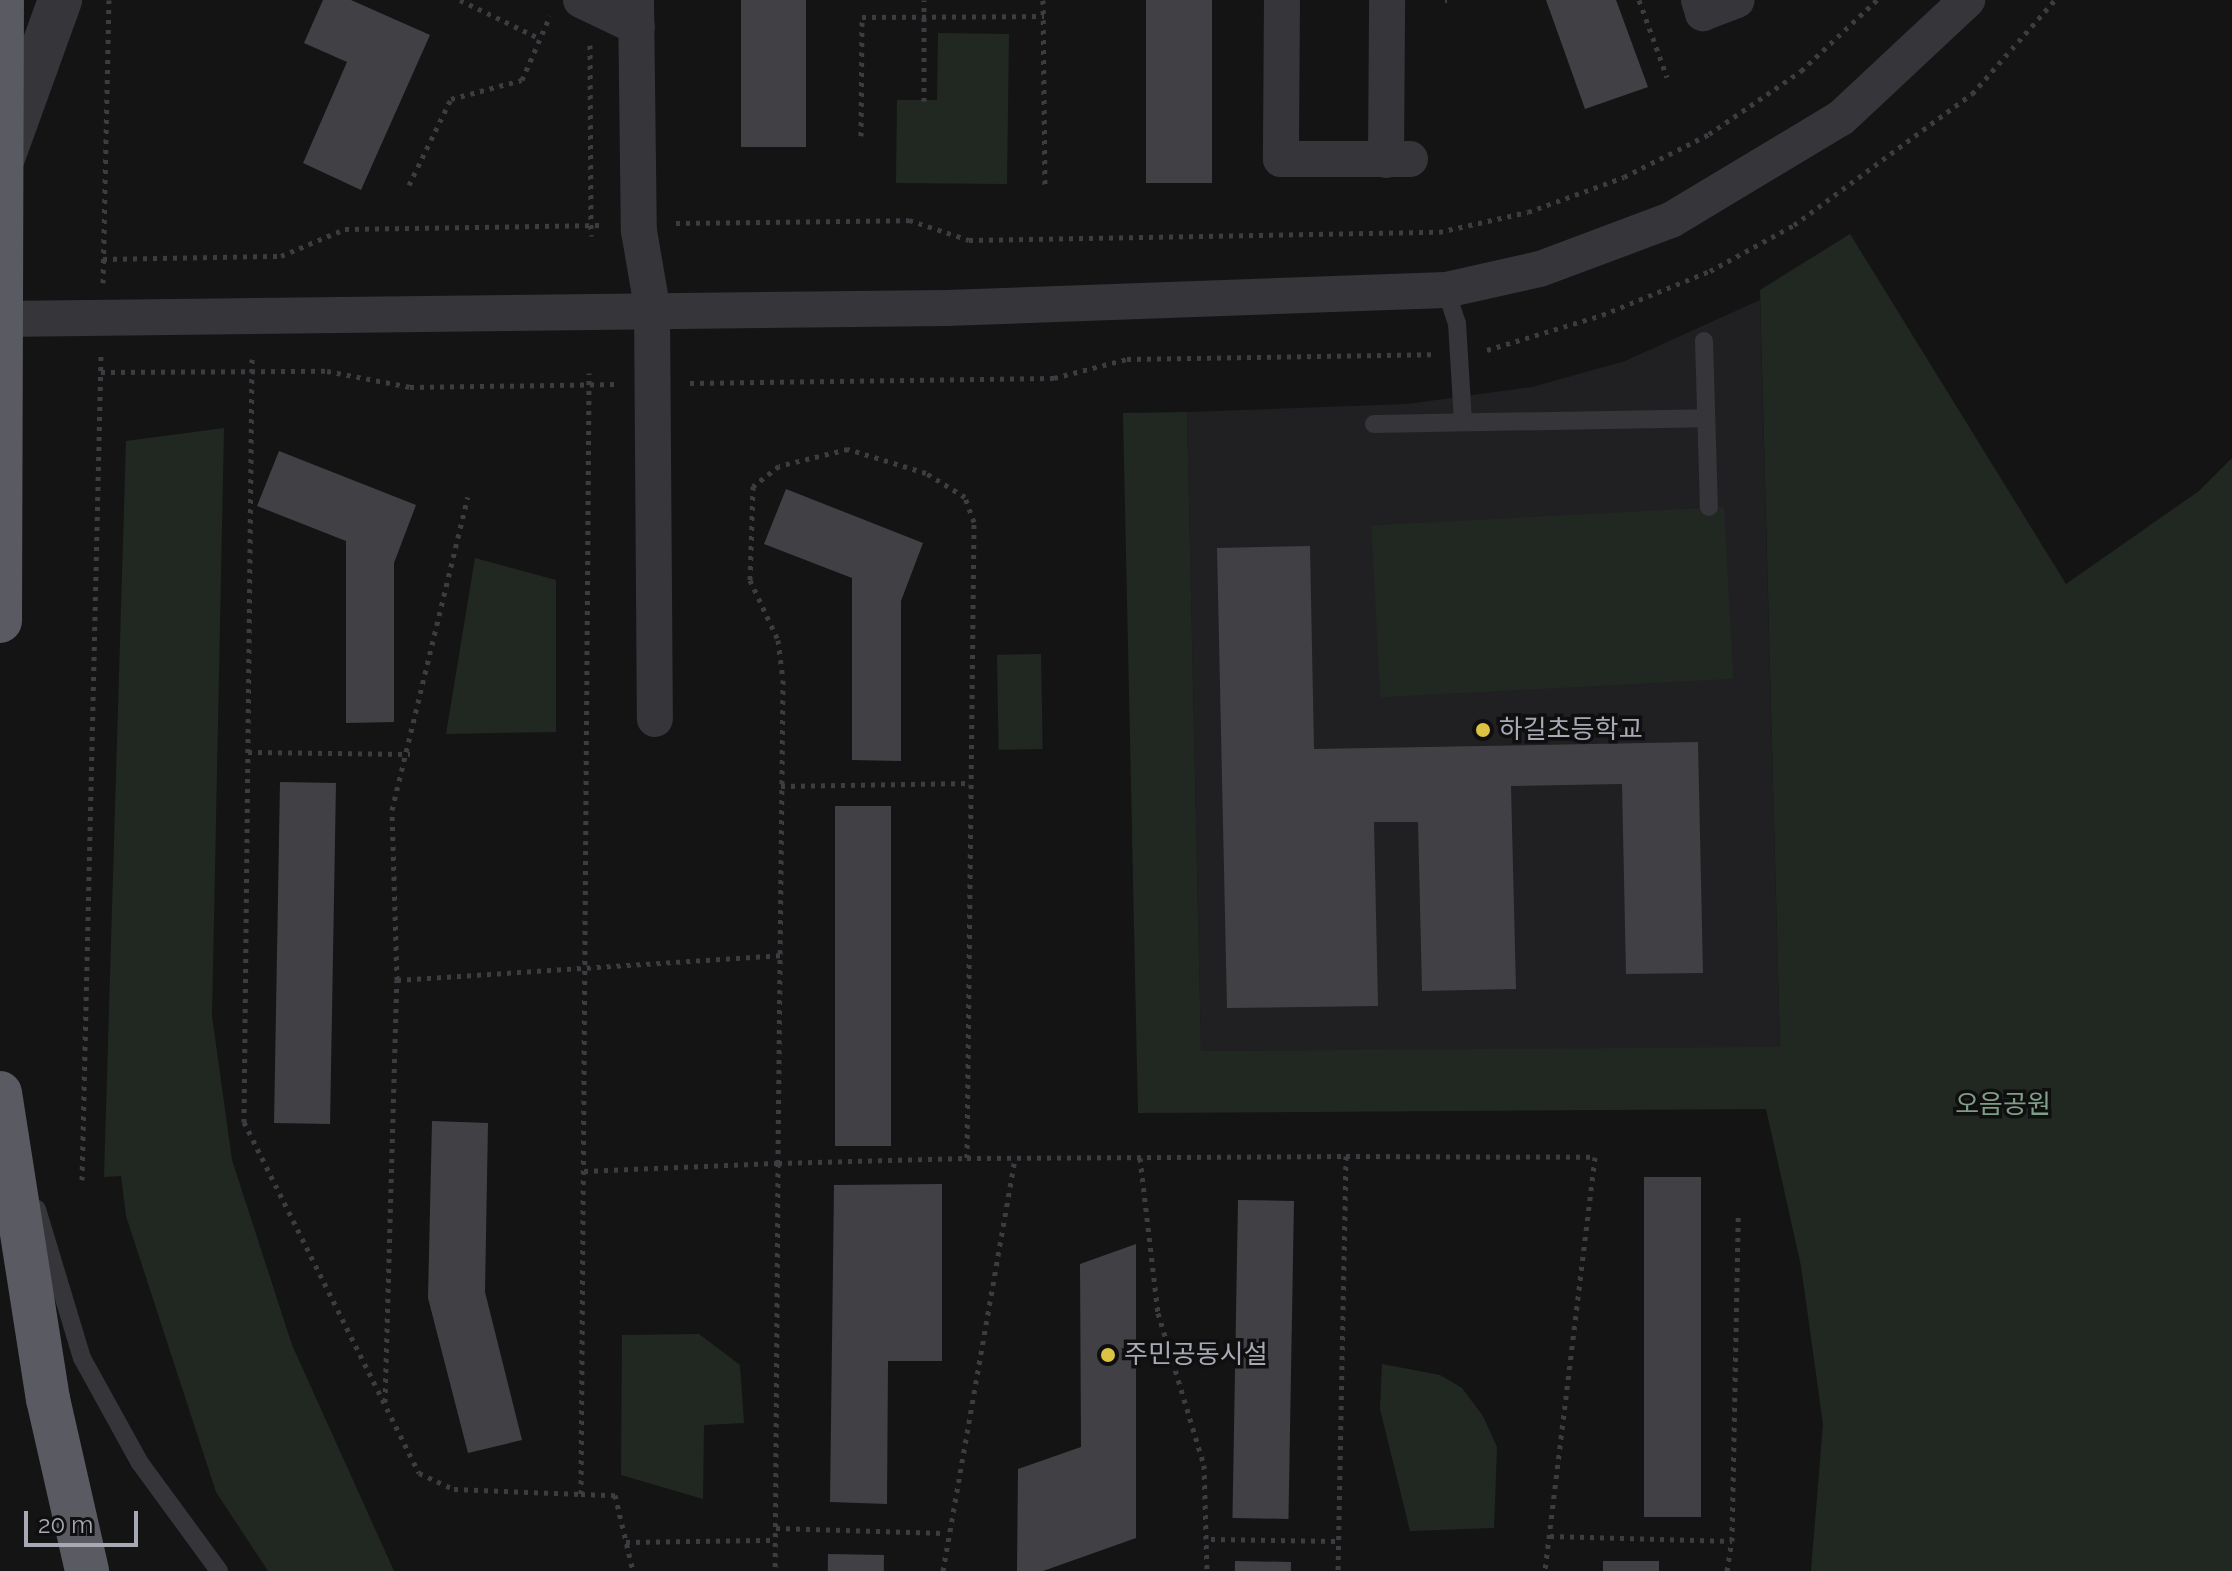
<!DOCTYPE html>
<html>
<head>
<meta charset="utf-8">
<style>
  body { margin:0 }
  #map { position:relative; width:2232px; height:1571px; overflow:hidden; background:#141415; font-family:Raleway,"Noto Sans KR",sans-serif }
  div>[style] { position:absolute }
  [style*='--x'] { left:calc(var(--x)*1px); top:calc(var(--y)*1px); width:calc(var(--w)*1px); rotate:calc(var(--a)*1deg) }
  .built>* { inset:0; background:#202022 }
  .green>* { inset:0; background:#212822; transform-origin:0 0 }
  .building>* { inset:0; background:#414145; transform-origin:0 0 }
  .path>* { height:5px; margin-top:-2.5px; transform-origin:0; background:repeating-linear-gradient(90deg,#3c3c41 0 4px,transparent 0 10px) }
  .service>* { height:18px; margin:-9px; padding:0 9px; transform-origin:9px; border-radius:9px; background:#35353a }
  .minor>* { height:36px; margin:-18px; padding:0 18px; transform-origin:18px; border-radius:18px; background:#35353a }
  .tertiary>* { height:44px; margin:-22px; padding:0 22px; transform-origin:22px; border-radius:22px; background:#35353a }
  .trunk>* { height:44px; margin:-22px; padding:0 22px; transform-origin:22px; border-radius:22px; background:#5a5a62 }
  .dots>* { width:22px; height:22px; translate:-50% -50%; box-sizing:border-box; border:4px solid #0f0f10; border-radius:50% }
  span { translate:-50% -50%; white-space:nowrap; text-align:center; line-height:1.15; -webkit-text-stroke:7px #0f0f10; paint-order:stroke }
  .poi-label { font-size:26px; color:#a7a9b4 }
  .left { translate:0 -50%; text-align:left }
  .park-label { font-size:26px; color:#809d87 }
  .scale { position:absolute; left:24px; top:1511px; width:114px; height:36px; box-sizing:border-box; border:4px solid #a7a9b4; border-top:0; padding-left:10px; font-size:24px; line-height:28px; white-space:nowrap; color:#a7a9b4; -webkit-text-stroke:6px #0f0f10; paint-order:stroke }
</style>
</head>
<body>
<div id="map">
  <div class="built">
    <div style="clip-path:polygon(1760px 300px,1780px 1048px,1201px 1051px,1187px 412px,1407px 404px,1532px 387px,1625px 361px)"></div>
  </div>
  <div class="green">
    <div style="clip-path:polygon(938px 33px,1009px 34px,1007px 184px,896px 183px,897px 100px,937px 100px)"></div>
    <div style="clip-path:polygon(1850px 234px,2066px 584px,2199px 491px,2232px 458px,2232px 1571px,1811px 1571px,1823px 1424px,1801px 1266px,1766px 1109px,1138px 1113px,1123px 413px,1187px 412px,1201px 1051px,1780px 1047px,1760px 290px)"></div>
    <div style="clip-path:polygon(224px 428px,212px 1016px,232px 1160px,292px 1345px,394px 1571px,268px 1571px,216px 1492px,126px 1216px,121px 1176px,104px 1177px,126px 441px)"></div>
    <div style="left:1724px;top:507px;width:172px;height:353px;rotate:87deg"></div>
    <div style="clip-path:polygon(475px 558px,556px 580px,556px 732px,446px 734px)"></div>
    <div style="left:1041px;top:654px;width:95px;height:44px;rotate:89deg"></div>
    <div style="clip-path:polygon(699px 1334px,740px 1365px,744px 1423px,704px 1425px,703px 1499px,621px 1475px,622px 1335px)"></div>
    <div style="clip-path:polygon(1382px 1364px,1440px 1375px,1462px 1388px,1483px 1416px,1497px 1447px,1494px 1528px,1410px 1531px,1380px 1409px)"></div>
  </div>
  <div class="building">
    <div style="clip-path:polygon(323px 0,351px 0,430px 35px,361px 190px,303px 163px,347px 62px,304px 43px)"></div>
    <div style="left:741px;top:0;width:65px;height:147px"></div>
    <div style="left:1146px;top:0;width:66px;height:183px"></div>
    <div style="clip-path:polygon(1546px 0,1616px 0,1648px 87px,1585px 109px)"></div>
    <div style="clip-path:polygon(279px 451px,416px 505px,394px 563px,394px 722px,346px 723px,346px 541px,257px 506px)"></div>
    <div style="clip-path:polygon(786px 489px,923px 543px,901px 601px,901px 761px,852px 760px,852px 578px,764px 544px)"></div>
    <div style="clip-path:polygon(1310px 546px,1314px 749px,1698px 742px,1703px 973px,1626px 974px,1622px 784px,1511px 786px,1516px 989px,1422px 991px,1418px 822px,1374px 822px,1378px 1006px,1227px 1008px,1217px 548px)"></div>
    <div style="left:280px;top:782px;width:56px;height:341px;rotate:1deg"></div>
    <div style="left:835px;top:806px;width:56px;height:340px"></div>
    <div style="clip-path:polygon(432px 1121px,488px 1123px,485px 1292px,522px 1440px,468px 1453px,428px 1298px)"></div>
    <div style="left:1644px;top:1177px;width:57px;height:340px"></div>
    <div style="clip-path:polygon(942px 1184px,942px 1361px,888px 1361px,887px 1504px,830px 1502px,834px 1185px)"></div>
    <div style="left:1238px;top:1200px;width:56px;height:318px;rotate:1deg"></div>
    <div style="clip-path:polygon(1136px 1244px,1136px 1538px,1043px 1571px,1017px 1571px,1018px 1469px,1081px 1447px,1080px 1264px)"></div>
    <div style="left:828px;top:1554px;width:56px;height:17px;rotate:1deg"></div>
    <div style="left:1235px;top:1561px;width:56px;height:10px;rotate:1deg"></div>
    <div style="left:1603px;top:1561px;width:56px;height:10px"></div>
  </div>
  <div class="path">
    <div style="--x:460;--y:0;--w:88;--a:25.7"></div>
    <div style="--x:1043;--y:0;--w:188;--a:89.4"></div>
    <div style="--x:1445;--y:0;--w:2;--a:0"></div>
    <div style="--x:1639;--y:0;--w:82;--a:70"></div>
    <div style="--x:590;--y:45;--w:191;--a:89.7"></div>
    <div style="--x:924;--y:101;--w:101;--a:-90"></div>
    <div style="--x:861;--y:136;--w:119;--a:-89.5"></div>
    <div style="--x:862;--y:17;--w:182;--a:-0.3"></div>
    <div style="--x:409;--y:185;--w:96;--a:-64"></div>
    <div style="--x:451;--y:99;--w:73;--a:-15"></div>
    <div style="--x:522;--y:80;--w:70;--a:-66.4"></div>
    <div style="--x:676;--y:223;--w:233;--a:-0.7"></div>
    <div style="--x:909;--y:220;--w:63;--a:18.4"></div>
    <div style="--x:969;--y:240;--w:470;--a:-1"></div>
    <div style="--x:1439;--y:232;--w:91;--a:-12.7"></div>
    <div style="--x:1528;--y:212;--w:102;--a:-20"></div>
    <div style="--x:1624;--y:177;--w:95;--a:-26.8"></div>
    <div style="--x:1709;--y:134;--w:112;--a:-34.4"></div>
    <div style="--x:1801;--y:71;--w:104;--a:-43.1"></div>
    <div style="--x:103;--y:259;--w:178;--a:-1"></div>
    <div style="--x:281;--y:256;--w:69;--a:-22.9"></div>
    <div style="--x:345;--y:229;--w:257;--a:-0.9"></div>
    <div style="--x:103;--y:283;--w:283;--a:-88.8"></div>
    <div style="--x:1487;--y:350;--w:120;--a:-16.9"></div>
    <div style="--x:1602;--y:315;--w:117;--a:-22.2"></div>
    <div style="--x:1710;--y:271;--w:96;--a:-28.7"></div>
    <div style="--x:1794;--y:225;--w:221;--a:-36.4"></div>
    <div style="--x:1972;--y:94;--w:125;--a:-48.6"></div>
    <div style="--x:252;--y:359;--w:763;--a:90.6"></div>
    <div style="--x:244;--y:1122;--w:392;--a:63.5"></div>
    <div style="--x:419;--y:1473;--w:38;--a:25"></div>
    <div style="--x:454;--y:1489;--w:127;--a:2.3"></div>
    <div style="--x:581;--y:1494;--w:1121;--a:-89.59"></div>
    <div style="--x:101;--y:372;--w:226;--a:-0.3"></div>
    <div style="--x:327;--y:371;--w:85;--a:10.9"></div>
    <div style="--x:410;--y:387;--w:206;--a:-0.8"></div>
    <div style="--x:690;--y:383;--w:364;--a:-0.8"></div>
    <div style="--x:1054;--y:378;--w:75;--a:-14.6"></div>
    <div style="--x:1127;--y:359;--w:306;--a:-0.9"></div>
    <div style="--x:248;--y:752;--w:162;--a:0.7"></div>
    <div style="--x:781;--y:786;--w:190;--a:-0.9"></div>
    <div style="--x:397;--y:980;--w:384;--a:-3.7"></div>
    <div style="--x:1346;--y:1156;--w:249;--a:0.2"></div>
    <div style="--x:1595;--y:1157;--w:417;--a:96.9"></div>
    <div style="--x:967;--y:1158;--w:379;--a:-0.3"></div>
    <div style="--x:1346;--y:1156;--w:415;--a:91.1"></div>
    <div style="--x:1140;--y:1158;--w:156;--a:83.4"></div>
    <div style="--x:1158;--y:1313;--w:159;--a:73.2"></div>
    <div style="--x:1204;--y:1465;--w:106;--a:88.4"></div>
    <div style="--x:584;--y:1171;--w:194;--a:-2.4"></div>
    <div style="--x:778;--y:1163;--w:189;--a:-1.5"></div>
    <div style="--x:967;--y:1158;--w:636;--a:-89.37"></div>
    <div style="--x:974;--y:522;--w:27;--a:-110"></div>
    <div style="--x:965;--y:497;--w:46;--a:-148.4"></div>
    <div style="--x:926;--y:473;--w:82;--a:-162.9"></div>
    <div style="--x:848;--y:449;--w:71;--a:166.2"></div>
    <div style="--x:779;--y:466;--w:33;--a:142"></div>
    <div style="--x:753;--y:486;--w:94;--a:91.8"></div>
    <div style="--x:750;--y:580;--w:66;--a:65"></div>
    <div style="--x:778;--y:640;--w:40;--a:82.9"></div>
    <div style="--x:783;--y:680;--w:483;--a:90.6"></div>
    <div style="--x:778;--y:1163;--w:408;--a:90.4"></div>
    <div style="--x:82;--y:1180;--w:827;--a:-88.68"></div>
    <div style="--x:385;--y:1402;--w:422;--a:-88.4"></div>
    <div style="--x:397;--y:980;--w:170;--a:-91.7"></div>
    <div style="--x:392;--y:810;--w:322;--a:-76.4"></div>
    <div style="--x:581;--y:1494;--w:34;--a:2"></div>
    <div style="--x:615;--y:1495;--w:78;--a:76.7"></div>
    <div style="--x:776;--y:1528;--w:169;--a:1.7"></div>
    <div style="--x:1550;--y:1536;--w:182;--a:1.6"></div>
    <div style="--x:1732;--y:1541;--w:326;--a:-88.9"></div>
    <div style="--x:1211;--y:1539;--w:127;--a:0.9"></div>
    <div style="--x:626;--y:1542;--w:149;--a:-0.8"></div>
    <div style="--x:943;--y:1571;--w:418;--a:-80.1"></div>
    <div style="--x:1727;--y:1571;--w:30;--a:-81"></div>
  </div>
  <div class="service">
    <div style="--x:1446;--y:290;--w:35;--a:72"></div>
    <div style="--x:1457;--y:323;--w:99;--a:86.5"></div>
    <div style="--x:1704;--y:341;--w:166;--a:88.3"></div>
    <div style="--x:1374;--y:424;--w:332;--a:-1"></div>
    <div style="--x:37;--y:1209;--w:156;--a:73.2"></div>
    <div style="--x:82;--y:1358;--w:120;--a:61.1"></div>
    <div style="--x:140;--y:1463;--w:134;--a:53.8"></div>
  </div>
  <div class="minor">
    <div style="--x:581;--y:0;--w:62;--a:25.7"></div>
    <div style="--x:636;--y:0;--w:231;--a:89.3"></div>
    <div style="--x:639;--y:231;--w:77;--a:80.3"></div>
    <div style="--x:652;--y:307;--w:412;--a:89.6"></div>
    <div style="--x:1282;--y:0;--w:159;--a:90.4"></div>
    <div style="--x:1281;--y:159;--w:129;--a:0"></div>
    <div style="--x:1699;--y:0;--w:14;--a:73"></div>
    <div style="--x:1703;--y:13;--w:36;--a:-21"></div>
    <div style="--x:1386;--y:160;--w:160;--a:-89.6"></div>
    <div style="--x:1;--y:319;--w:945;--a:-0.67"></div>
    <div style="--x:946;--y:308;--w:500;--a:-2.06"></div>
    <div style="--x:1446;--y:290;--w:96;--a:-12.6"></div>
    <div style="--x:1540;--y:269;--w:140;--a:-20.5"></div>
    <div style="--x:1671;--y:220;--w:198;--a:-31"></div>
    <div style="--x:1841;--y:118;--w:173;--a:-43.1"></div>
  </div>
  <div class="tertiary">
    <div style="--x:4;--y:155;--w:165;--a:-70.1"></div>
  </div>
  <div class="trunk">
    <div style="--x:0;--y:621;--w:621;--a:-89.82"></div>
    <div style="--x:0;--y:1093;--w:310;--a:81.1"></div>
    <div style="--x:48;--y:1399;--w:176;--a:77.2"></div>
  </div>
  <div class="dots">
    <div style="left:1483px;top:730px;background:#ddc344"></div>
    <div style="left:1108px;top:1355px;background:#ddc344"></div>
  </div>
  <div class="poi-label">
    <span class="left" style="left:1499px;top:730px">하길초등학교</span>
    <span class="left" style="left:1124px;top:1355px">주민공동시설</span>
  </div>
  <div class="park-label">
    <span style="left:2003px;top:1105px">오음공원</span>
  </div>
  <div class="scale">20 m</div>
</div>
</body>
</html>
